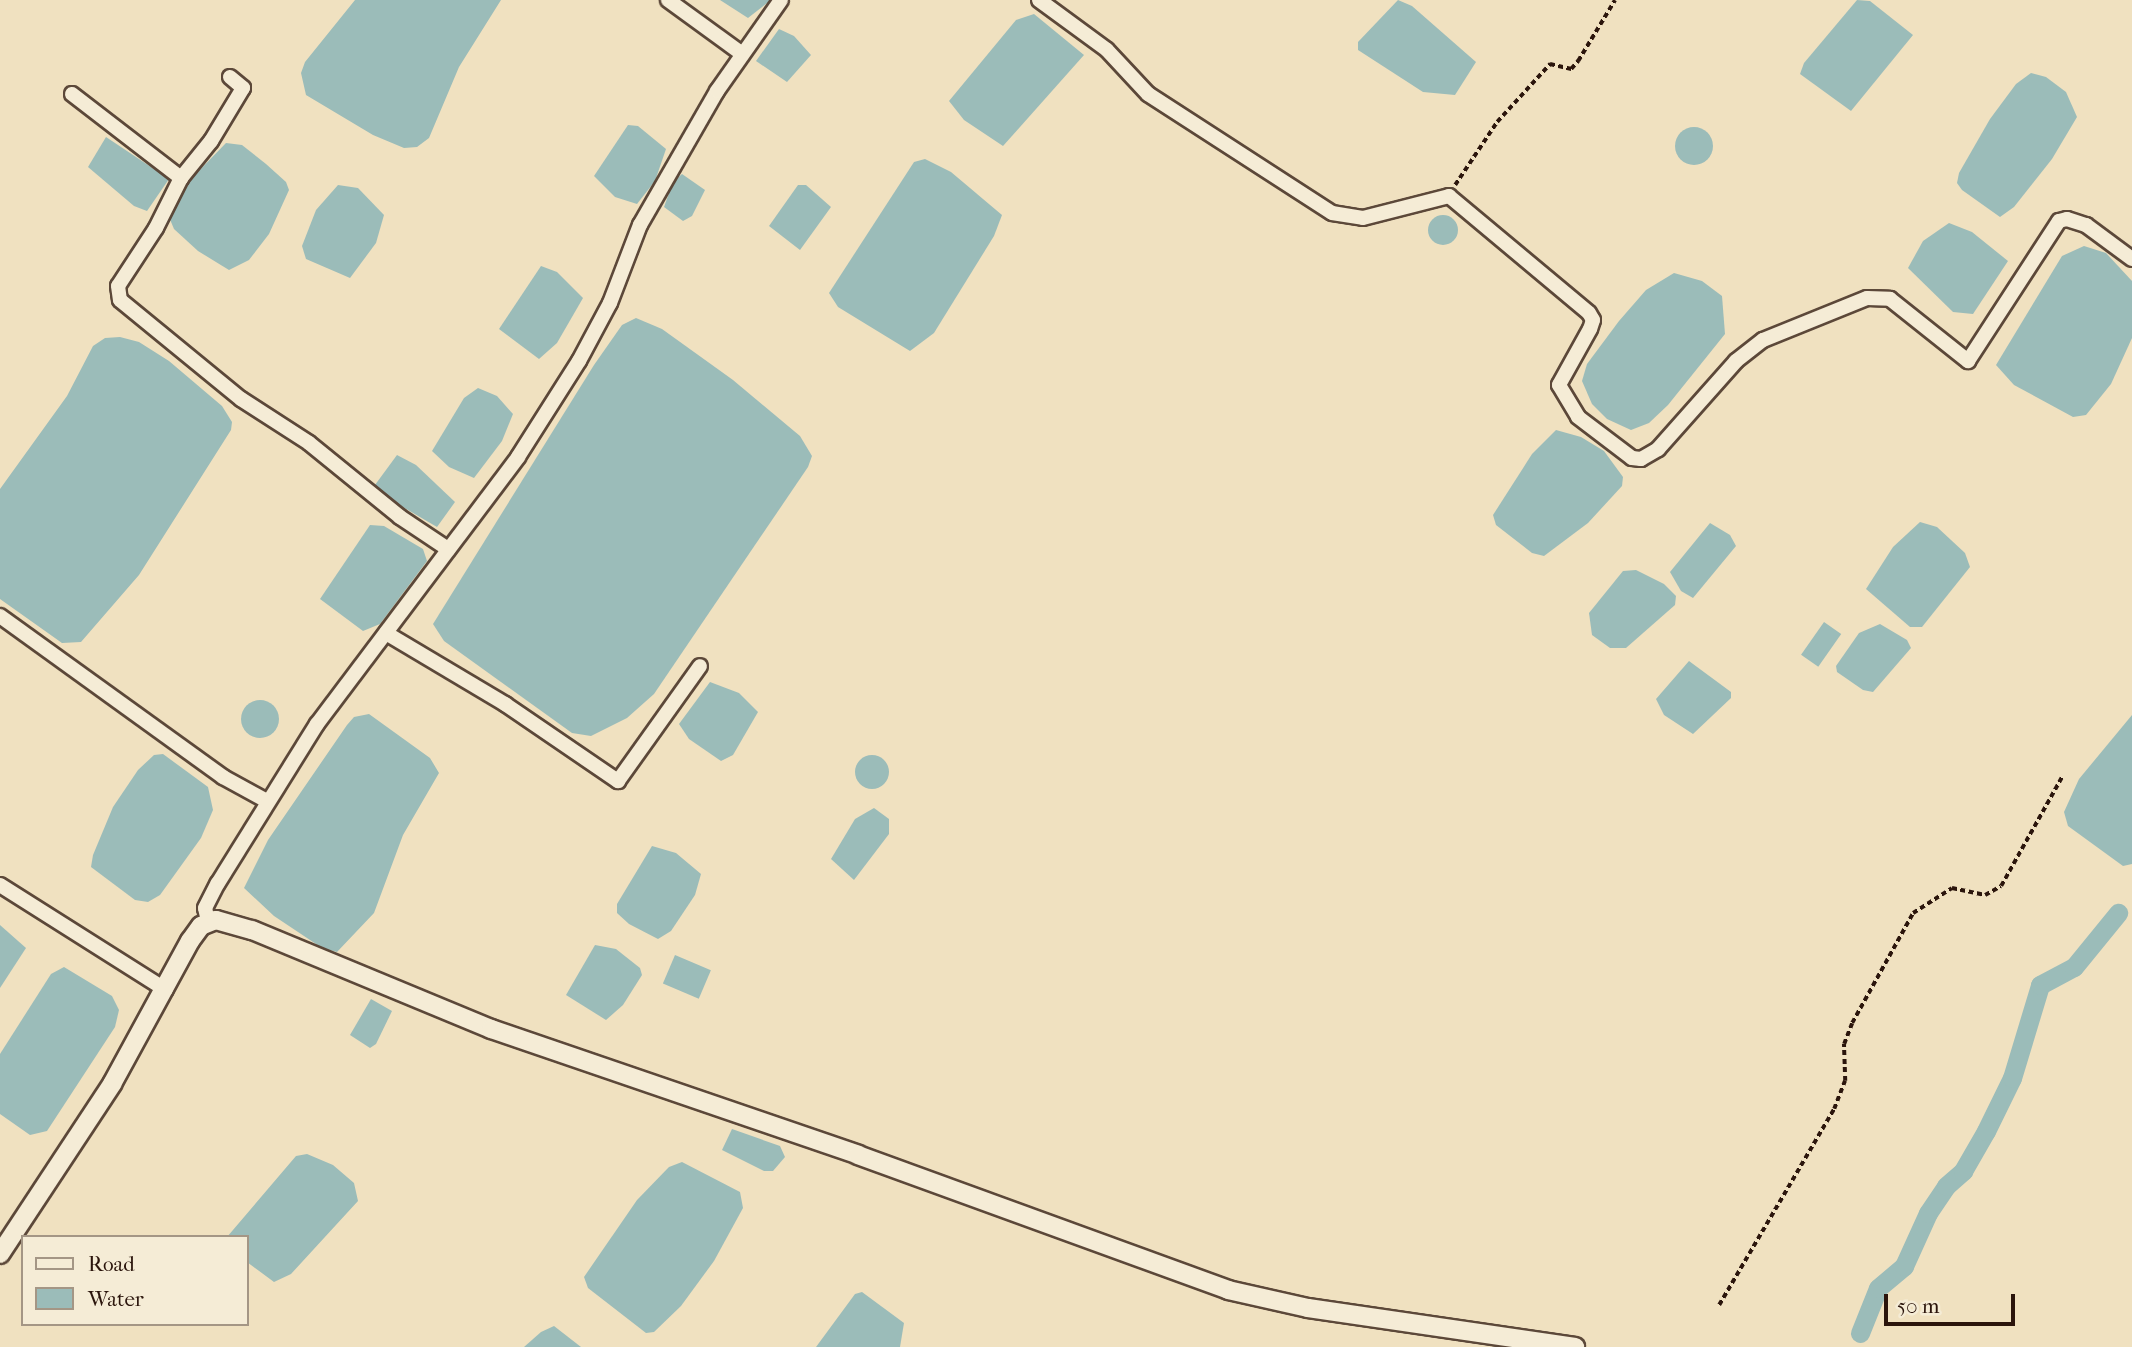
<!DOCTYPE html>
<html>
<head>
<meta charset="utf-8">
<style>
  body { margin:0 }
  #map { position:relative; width:2132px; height:1347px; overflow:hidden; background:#f0e1c0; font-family:"IM FELL French Canon",serif }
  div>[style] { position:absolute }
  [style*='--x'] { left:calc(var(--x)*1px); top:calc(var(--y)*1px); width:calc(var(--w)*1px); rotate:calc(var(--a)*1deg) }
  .water>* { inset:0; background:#9bbcb9; transform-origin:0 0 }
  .round { border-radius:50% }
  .canal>* { height:19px; margin:-9.5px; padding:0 9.5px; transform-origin:9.5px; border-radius:9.5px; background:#9bbcb9 }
  .path>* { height:3.5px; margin-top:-1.75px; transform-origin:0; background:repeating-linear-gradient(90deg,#2b150c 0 5px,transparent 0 8.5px) }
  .roads { filter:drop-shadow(2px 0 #5c4839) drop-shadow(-2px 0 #5c4839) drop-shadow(0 2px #5c4839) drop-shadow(0 -2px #5c4839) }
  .minor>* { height:14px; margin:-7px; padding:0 7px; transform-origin:7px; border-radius:7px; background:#f5ecd6 }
  .tertiary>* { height:18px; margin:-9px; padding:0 9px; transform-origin:9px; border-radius:9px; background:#f5ecd6 }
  span { translate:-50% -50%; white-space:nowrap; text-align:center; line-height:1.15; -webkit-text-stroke:5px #f5ecd6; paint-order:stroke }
  .legend { position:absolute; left:21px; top:1235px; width:228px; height:91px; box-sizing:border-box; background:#f5ecd6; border:2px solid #a49685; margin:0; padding:9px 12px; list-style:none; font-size:21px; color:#2b150c }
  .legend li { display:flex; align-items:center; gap:14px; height:35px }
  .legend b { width:35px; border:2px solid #a49685 }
  .scale { position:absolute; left:1884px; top:1294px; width:131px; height:32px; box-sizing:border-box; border:4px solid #2b150c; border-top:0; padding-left:9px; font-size:21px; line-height:24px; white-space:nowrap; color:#2b150c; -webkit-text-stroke:5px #f5ecd6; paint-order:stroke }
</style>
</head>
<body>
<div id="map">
  <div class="water">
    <div style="clip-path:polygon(355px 0,501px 0,459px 67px,429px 138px,417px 147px,404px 148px,373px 135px,306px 95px,301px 73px,305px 62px)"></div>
    <div style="clip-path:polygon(720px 0,771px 0,748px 18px)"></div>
    <div style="clip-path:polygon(1398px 0,1412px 6px,1476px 62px,1455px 95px,1423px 92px,1358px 50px,1358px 42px)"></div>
    <div style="clip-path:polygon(1857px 0,1870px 1px,1913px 35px,1851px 111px,1800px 74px,1804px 63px)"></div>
    <div style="clip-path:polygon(1034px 14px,1084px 55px,1003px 146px,964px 120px,949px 101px,1016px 20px)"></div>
    <div style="clip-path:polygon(779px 29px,794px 36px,811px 55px,787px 82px,756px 61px)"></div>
    <div style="clip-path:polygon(2031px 73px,2046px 77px,2066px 92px,2077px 117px,2052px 159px,2014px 207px,2000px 217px,1962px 190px,1957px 183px,1959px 173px,1990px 119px,2016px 84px)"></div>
    <div style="clip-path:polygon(628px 125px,638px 126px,666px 149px,655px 181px,637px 204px,615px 197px,594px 176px)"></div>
    <div class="round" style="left:1675px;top:127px;width:38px;height:38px"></div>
    <div style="clip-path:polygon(106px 137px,169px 179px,147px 211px,134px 206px,88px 167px)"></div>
    <div style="clip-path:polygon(226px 143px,242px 145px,266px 164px,286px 182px,289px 190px,269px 234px,249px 260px,229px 270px,198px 251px,174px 229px,169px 217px,189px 181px)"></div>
    <div style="clip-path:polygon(925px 159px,951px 172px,1002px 215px,994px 236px,934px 333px,910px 351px,838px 307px,829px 293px,914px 162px)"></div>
    <div style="clip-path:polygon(682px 174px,705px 190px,692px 216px,683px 221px,664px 207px,673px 182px)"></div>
    <div style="clip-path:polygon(338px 185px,358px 188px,384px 215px,376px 243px,350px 278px,306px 259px,302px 246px,316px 210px)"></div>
    <div style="clip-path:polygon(798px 185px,806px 185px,831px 207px,800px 250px,769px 226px)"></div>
    <div class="round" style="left:1428px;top:215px;width:30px;height:30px"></div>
    <div style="clip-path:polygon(1949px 223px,1972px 232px,2008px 261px,1973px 314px,1953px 312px,1908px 268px,1923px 241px)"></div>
    <div style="clip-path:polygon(2084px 246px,2106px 253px,2132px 281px,2132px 338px,2111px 384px,2086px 415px,2073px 417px,2014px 385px,1996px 365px,2062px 256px)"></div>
    <div style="clip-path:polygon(541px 266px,557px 272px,583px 298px,557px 343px,539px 359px,499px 329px)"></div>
    <div style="clip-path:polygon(1674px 273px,1702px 281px,1722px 296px,1725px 334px,1668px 405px,1649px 423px,1631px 430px,1607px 419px,1592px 404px,1582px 381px,1587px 364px,1619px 321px,1646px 290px)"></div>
    <div style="clip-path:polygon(636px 318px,662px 329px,733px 380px,800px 436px,812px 456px,808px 467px,654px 694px,627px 718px,591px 736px,572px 733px,444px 641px,433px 624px,594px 365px,622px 325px)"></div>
    <div style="clip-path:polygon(120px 337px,139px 342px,169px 361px,222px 406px,232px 422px,231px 430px,139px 575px,81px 642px,62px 643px,0 599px,0 489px,67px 396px,93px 346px,105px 338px)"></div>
    <div style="clip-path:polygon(478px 388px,497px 396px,513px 414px,502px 441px,474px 478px,449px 467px,432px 451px,464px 398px)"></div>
    <div style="clip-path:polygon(1556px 430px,1581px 437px,1604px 451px,1623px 477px,1622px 486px,1588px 523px,1544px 556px,1532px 553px,1496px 525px,1493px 515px,1532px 454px)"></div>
    <div style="clip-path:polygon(397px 455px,416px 465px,455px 502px,437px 527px,372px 489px)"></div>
    <div style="clip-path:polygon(1920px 522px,1937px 527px,1965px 553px,1970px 567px,1922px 627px,1910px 627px,1866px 589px,1893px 547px)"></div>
    <div style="clip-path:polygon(1710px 523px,1730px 535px,1736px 546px,1693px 598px,1681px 591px,1670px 572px)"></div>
    <div style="clip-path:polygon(370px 525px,384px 526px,423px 549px,427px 561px,380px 624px,363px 631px,320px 599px)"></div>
    <div style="clip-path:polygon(1636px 570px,1664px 584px,1676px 596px,1675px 605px,1626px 648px,1610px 648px,1592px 635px,1589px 613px,1623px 571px)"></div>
    <div style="left:1824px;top:622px;width:21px;height:40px;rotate:35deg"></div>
    <div style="clip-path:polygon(1880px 624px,1907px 640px,1911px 648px,1873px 692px,1863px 690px,1837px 672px,1836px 666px,1859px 633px)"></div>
    <div style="clip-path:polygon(1689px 661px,1731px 692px,1731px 698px,1693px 734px,1664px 715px,1656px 699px)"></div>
    <div style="clip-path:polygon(710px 682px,739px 693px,758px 712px,733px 755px,721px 761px,689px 739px,679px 724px)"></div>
    <div class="round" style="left:241px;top:700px;width:38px;height:38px"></div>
    <div style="clip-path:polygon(369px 714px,430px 758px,439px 773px,403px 835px,374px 913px,337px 952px,322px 948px,274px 916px,244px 888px,268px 840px,347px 725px,354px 717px)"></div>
    <div style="clip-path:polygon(2132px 715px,2132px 864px,2123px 866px,2068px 826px,2064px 812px,2079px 779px)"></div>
    <div style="clip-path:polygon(163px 754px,208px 787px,213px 810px,201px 838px,160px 895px,148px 902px,135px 900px,91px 867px,93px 855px,113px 807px,138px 770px,154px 755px)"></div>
    <div class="round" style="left:855px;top:755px;width:34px;height:34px"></div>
    <div style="clip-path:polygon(874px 808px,889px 819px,889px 834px,854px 880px,831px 859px,855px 819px)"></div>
    <div style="clip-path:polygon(652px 846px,676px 853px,701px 874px,695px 895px,671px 931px,658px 939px,629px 924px,617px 913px,617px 904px)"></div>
    <div style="clip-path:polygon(0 925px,26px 948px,0 988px)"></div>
    <div style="clip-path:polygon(595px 945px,616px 949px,640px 968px,642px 975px,623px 1005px,606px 1020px,566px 995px)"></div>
    <div style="left:675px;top:955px;width:39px;height:31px;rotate:23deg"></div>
    <div style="clip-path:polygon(64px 967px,112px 996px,119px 1010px,115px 1027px,47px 1131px,30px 1135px,0 1114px,0 1054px,51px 974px)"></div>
    <div style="clip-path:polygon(371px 999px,392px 1011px,376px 1044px,370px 1048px,350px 1035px)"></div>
    <div style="clip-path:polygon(732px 1129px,780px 1146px,785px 1157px,773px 1171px,764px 1171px,722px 1150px)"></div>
    <div style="clip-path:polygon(307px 1154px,333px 1165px,354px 1183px,358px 1201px,291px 1274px,274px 1282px,247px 1262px,247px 1237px,227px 1237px,296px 1156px)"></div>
    <div style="clip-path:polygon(682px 1162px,740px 1192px,743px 1208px,714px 1261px,681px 1306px,654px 1332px,646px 1333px,588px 1288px,584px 1277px,637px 1200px,669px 1167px)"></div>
    <div style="clip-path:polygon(862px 1292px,904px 1323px,900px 1347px,816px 1347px,855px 1294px)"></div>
    <div style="clip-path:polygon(554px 1326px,581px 1347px,524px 1347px,541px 1332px)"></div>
  </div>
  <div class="canal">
    <div style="--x:1860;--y:1333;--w:48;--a:-68.2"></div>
    <div style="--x:1878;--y:1288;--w:34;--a:-40"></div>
    <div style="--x:1904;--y:1266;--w:58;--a:-65.6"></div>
    <div style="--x:1928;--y:1213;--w:32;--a:-56"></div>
    <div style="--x:1946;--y:1186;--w:23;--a:-41"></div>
    <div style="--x:1963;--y:1171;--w:46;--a:-60.1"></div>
    <div style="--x:1986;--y:1131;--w:59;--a:-63.9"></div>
    <div style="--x:2012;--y:1078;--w:97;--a:-73.2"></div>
    <div style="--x:2040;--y:985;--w:38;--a:-28"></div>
    <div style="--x:2074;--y:967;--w:70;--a:-50.8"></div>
  </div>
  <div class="path">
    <div style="--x:1455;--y:185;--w:76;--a:-56.3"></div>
    <div style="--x:1497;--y:122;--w:79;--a:-47.6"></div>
    <div style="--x:1550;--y:64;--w:22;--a:13"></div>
    <div style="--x:1571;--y:69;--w:11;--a:-49"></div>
    <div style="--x:1578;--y:61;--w:71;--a:-58.8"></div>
    <div style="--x:1719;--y:1305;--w:227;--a:-59.6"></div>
    <div style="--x:1834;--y:1109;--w:30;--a:-69"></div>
    <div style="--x:1845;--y:1081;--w:37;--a:-92"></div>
    <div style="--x:1844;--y:1044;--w:22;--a:-69"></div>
    <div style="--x:1852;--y:1023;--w:126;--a:-61"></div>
    <div style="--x:1913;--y:913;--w:46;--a:-32.7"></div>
    <div style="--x:1952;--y:888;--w:34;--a:12"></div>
    <div style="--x:1985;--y:895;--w:18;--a:-29"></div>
    <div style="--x:2001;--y:886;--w:125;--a:-60.8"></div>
  </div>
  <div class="roads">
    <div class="minor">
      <div style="--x:668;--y:0;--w:90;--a:36"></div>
      <div style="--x:1039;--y:0;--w:84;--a:36.3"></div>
      <div style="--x:1107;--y:50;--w:60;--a:47"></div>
      <div style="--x:1148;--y:94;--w:219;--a:32.9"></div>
      <div style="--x:1332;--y:213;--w:31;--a:9"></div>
      <div style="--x:1363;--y:218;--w:89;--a:-14.3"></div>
      <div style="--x:1449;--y:196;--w:182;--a:39.9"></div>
      <div style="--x:1589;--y:313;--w:8;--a:60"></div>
      <div style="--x:1593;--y:320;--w:9;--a:108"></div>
      <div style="--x:1590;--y:329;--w:64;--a:119"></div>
      <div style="--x:1559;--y:385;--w:37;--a:59"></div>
      <div style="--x:1578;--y:417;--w:68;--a:37.2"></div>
      <div style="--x:1632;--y:458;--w:9;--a:6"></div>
      <div style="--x:1641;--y:459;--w:20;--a:-30"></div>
      <div style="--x:1658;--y:449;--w:118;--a:-48.4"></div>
      <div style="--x:1736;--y:361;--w:34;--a:-38"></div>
      <div style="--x:1763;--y:340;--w:112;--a:-22"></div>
      <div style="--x:1867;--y:298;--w:23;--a:2"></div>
      <div style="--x:1890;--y:299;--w:100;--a:38.5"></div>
      <div style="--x:1968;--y:361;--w:167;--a:-57"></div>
      <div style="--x:2059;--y:221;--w:8;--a:-14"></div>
      <div style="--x:2067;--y:219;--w:20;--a:18"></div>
      <div style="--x:2086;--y:225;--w:57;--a:36.5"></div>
      <div style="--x:230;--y:77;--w:17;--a:40"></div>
      <div style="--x:243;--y:88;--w:62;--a:121.1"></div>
      <div style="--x:211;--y:141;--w:48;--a:129"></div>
      <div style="--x:181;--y:178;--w:56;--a:116.6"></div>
      <div style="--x:156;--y:228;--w:69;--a:123.2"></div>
      <div style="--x:118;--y:286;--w:14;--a:82"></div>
      <div style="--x:120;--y:300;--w:156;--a:39.3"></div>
      <div style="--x:241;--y:399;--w:81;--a:32.9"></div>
      <div style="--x:309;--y:443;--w:117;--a:39.1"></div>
      <div style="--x:400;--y:517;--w:58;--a:33.7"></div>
      <div style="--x:72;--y:94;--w:138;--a:37.6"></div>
      <div style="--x:0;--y:616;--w:275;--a:35.8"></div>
      <div style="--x:223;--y:777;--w:50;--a:28.6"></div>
      <div style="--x:386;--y:633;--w:139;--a:30.8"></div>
      <div style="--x:505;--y:704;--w:137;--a:34.3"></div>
      <div style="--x:618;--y:781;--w:141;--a:-54.5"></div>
      <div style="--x:0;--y:885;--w:196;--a:32.3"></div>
      <div style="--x:208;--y:921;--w:13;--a:-103"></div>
      <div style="--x:205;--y:908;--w:28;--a:-63"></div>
      <div style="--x:218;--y:883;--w:187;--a:-58.1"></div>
      <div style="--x:317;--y:724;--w:334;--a:-53"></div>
      <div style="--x:518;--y:457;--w:114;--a:-57.6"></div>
      <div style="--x:579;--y:361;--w:66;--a:-61.9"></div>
      <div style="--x:610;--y:303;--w:84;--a:-69"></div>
      <div style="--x:640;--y:225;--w:155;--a:-60.1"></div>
      <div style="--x:717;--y:91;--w:111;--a:-54.9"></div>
    </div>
    <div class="tertiary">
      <div style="--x:0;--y:1254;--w:204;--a:-56.6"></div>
      <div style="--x:112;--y:1084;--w:163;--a:-61.4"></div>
      <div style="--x:190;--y:941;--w:19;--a:-54"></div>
      <div style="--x:201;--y:926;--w:16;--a:-22"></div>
      <div style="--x:216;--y:920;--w:37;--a:16"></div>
      <div style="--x:252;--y:930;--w:259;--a:22.5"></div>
      <div style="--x:491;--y:1029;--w:388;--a:18.9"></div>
      <div style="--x:858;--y:1155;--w:394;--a:20"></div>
      <div style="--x:1228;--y:1290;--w:82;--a:12.7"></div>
      <div style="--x:1308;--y:1308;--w:270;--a:8.3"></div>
    </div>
  </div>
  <ul class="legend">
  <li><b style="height:9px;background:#f5ecd6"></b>Road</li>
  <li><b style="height:19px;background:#9bbcb9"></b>Water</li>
  </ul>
  <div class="scale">50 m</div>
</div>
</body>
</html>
